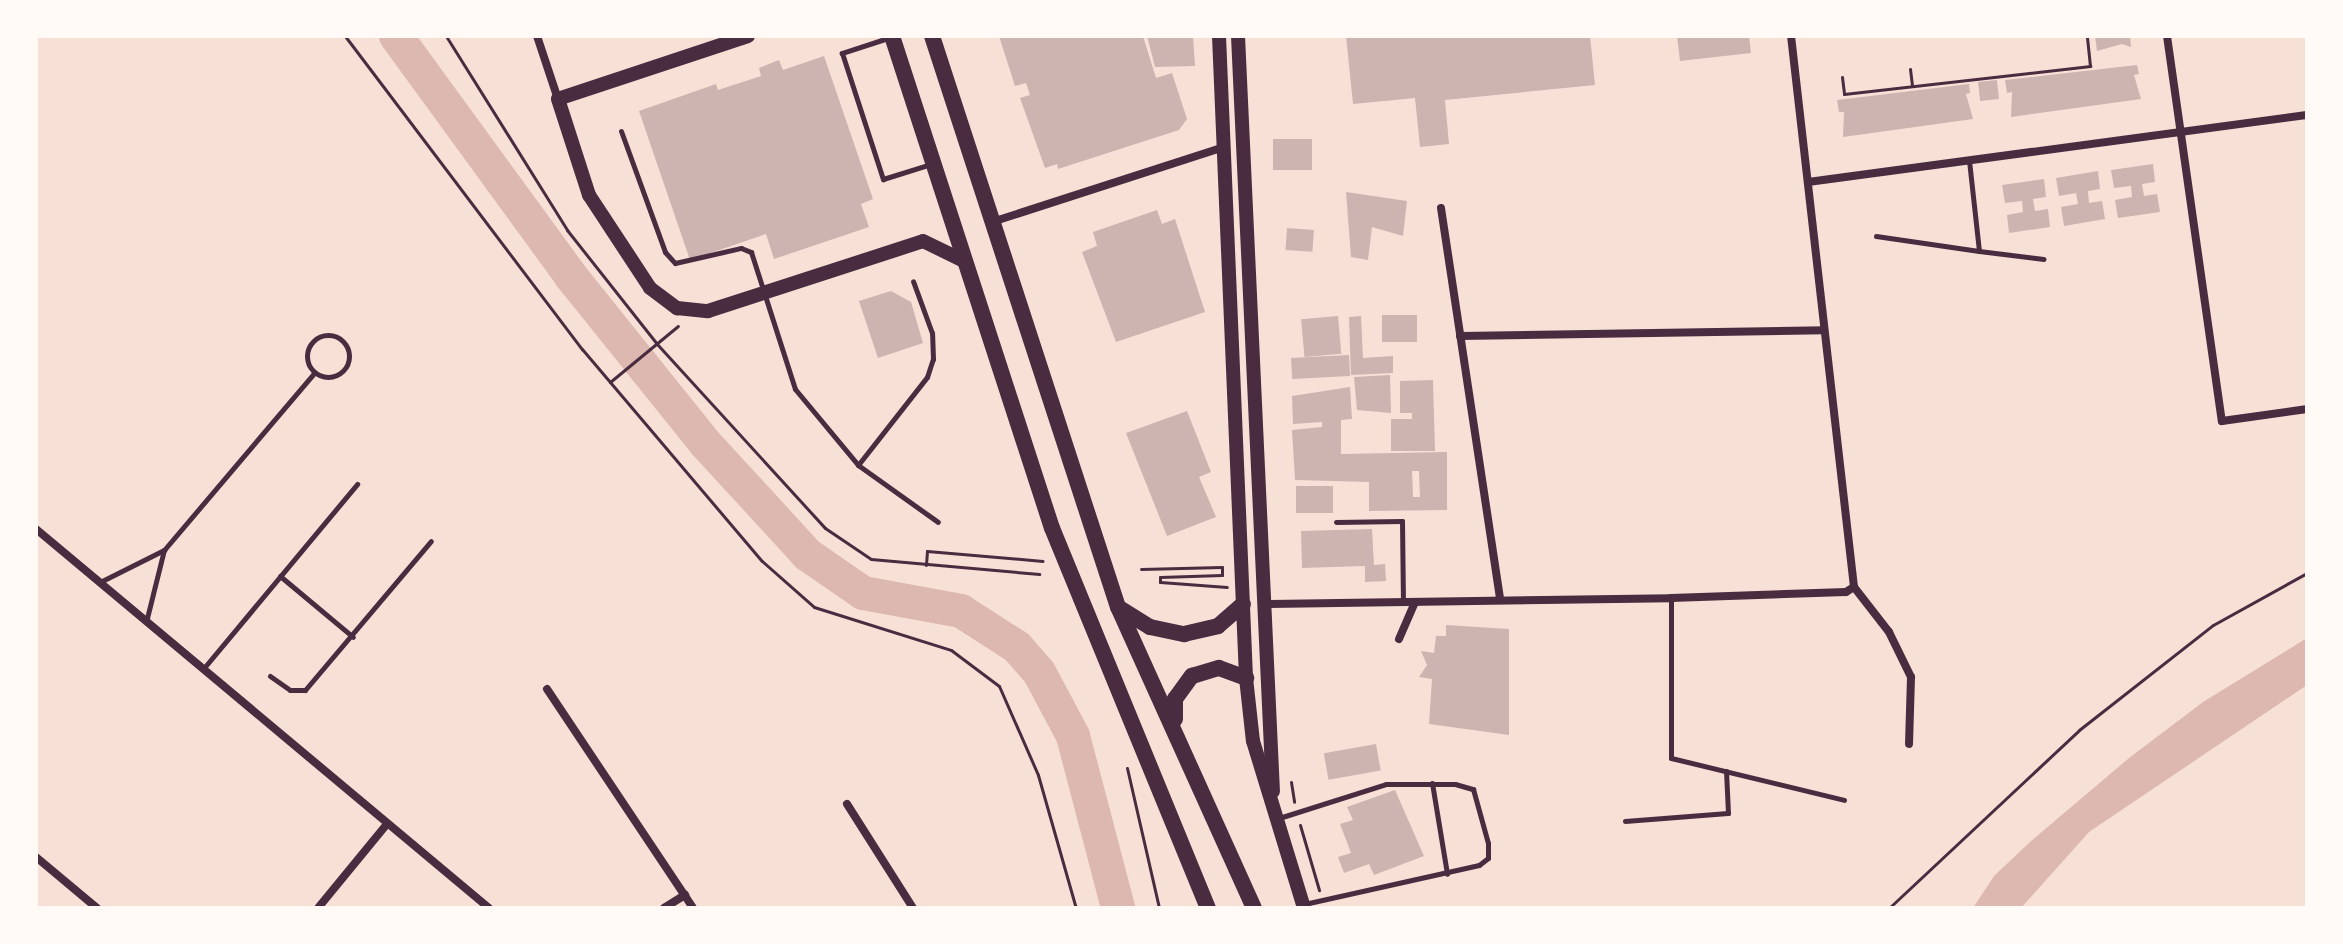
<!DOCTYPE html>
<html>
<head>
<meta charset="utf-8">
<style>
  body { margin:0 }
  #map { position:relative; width:2343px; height:944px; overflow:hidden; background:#f7e1d7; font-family:Manrope,sans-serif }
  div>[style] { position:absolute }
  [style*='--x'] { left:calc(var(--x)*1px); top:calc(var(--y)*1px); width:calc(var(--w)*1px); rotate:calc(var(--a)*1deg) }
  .water>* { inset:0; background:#dcb8b0 }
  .river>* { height:34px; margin:-17px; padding:0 17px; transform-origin:17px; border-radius:17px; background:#dcb8b0 }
  .building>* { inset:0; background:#ccb4b1; transform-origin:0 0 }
  .path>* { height:3px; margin:-1.5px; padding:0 1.5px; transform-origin:1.5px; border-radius:1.5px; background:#4a2c40 }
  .service>* { height:5px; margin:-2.5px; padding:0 2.5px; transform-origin:2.5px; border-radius:2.5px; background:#4a2c40 }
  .service>.ring { margin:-2.5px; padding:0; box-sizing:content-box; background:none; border:5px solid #4a2c40; border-radius:50% }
  .minor>* { height:8px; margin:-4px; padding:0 4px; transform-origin:4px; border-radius:4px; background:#4a2c40 }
  .secondary>* { height:14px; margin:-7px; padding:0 7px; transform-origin:7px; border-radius:7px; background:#4a2c40 }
  .trunk>* { height:16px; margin:-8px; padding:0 8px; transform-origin:8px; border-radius:8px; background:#4a2c40 }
  span { translate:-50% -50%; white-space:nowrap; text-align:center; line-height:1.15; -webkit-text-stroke:7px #fffaf5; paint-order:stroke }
  .frame { position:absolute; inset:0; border:38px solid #fffaf5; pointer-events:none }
</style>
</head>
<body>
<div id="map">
  <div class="water">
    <div style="clip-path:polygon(2307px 638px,2307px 685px,2089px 832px,2021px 908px,1973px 908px,1994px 876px,2030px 842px,2129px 758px,2203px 702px)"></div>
  </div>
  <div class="river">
    <div style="--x:396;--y:36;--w:296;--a:53.9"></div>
    <div style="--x:570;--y:275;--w:216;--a:51.2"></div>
    <div style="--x:705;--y:443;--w:152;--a:47.4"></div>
    <div style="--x:808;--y:555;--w:67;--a:34.6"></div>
    <div style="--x:863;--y:593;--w:100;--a:10.4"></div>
    <div style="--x:961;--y:611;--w:67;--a:32.7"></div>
    <div style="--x:1017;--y:647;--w:33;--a:49"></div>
    <div style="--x:1039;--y:672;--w:72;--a:62"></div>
    <div style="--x:1073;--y:736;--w:178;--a:75.3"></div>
  </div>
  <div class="building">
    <div style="clip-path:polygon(999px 36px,1143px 36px,1156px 78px,1172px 73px,1187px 119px,1179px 130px,1058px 169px,1057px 164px,1045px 168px,1020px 98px,1030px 95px,1026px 83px,1015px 86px)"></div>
    <div style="clip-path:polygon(1147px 36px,1193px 36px,1195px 66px,1155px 67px)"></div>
    <div style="clip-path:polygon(1346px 36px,1590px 36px,1595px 85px,1445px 100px,1449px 144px,1420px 147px,1415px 98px,1353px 104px)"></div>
    <div style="clip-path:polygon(1677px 36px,1749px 36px,1751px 53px,1680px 61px)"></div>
    <div style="clip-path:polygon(2095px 36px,2130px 36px,2131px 47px,2122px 44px,2097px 51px)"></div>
    <div style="clip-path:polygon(824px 56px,873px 199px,861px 204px,869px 227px,774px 259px,766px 234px,690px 260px,639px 111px,716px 84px,718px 90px,761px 76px,759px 68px,779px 60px,783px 70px)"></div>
    <div style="clip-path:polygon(2137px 65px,2139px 74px,2134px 75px,2141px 99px,2011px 117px,2012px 92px,2007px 93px,2005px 80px)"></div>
    <div style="left:1997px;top:80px;width:19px;height:19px;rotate:84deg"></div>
    <div style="clip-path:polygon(1969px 84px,1970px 93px,1966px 94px,1973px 119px,1843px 137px,1844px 112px,1839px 112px,1837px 100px)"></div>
    <div style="left:1273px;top:139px;width:39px;height:31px"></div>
    <div style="clip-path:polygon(2153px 164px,2155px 182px,2142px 184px,2144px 196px,2157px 194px,2160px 212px,2118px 218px,2115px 200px,2132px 197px,2131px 186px,2114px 188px,2111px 170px)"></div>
    <div style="clip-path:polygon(2098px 171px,2100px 189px,2088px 191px,2089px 203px,2102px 201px,2105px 219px,2064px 226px,2061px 207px,2078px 204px,2076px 193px,2059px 196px,2056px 178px)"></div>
    <div style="clip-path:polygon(2044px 179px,2046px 197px,2033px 199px,2035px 211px,2048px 209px,2050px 227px,2009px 233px,2007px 215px,2023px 212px,2022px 201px,2005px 203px,2002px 185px)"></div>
    <div style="clip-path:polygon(1346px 192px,1407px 201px,1403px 236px,1372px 227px,1368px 260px,1351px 257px)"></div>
    <div style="clip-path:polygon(1157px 210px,1162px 224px,1175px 219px,1205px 312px,1116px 342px,1082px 252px,1097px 246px,1093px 232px)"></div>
    <div style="left:1287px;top:228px;width:27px;height:22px;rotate:4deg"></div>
    <div style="clip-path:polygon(891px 291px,911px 302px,923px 343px,878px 358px,859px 301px)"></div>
    <div style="left:1382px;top:315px;width:35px;height:27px"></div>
    <div style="left:1338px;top:316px;width:38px;height:37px;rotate:85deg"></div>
    <div style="clip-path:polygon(1361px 316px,1363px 358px,1393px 356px,1393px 373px,1351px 375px,1349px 317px)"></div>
    <div style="left:1349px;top:355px;width:21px;height:58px;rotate:87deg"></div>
    <div style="clip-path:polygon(1390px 375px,1391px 413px,1357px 410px,1354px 377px)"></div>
    <div style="clip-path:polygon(1433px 380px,1435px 451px,1391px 451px,1391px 419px,1412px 419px,1412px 413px,1400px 413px,1400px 381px)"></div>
    <div style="clip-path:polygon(evenodd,1350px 387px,1352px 419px,1341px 420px,1341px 454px,1447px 452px,1447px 510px,1369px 511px,1369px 482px,1295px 480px,1292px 430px,1322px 427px,1322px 422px,1293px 424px,1292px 396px,1350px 387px,1412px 471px,1419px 471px,1420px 497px,1413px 497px,1412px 471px)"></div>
    <div style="clip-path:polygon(1187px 411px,1211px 472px,1199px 477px,1216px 517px,1167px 536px,1126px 433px)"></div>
    <div style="left:1296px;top:486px;width:37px;height:27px"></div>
    <div style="clip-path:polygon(1372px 529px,1374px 565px,1385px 564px,1386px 581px,1365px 582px,1365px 566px,1302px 568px,1301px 531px)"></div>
    <div style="clip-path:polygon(1446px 625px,1509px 629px,1509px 735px,1429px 724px,1432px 679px,1419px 677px,1427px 665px,1421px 651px,1434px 653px,1436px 636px,1446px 636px)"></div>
    <div style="left:1376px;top:744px;width:27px;height:53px;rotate:80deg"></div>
    <div style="clip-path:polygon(1395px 790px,1424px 856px,1374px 875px,1369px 864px,1344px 873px,1338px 857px,1351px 853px,1340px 824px,1353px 820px,1347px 807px)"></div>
  </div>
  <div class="path">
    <div style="--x:345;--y:36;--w:393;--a:52.9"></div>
    <div style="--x:582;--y:349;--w:278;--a:49.7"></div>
    <div style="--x:762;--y:561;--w:69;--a:41.5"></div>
    <div style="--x:814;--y:607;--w:144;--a:17.4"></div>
    <div style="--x:951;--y:650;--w:60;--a:36.9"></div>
    <div style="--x:999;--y:686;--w:97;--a:66.3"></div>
    <div style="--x:1038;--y:775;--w:138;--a:74.1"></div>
    <div style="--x:446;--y:36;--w:229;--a:58"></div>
    <div style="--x:567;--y:230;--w:145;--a:51.7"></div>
    <div style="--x:657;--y:344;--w:249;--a:47.6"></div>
    <div style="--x:825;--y:528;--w:55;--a:34"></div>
    <div style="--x:871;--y:559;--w:169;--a:5.1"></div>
    <div style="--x:1910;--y:69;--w:16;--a:83"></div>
    <div style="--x:1842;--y:77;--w:17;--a:83"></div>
    <div style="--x:1844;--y:94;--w:248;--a:-6.5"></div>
    <div style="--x:2090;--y:66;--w:30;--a:-96"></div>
    <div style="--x:610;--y:382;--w:88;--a:-39.5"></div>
    <div style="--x:926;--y:565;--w:14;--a:-86"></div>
    <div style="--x:927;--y:551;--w:116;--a:4.9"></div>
    <div style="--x:1141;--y:569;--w:81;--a:-1.4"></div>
    <div style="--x:1222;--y:567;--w:8;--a:90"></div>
    <div style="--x:1222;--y:575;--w:62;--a:178.2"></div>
    <div style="--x:1160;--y:577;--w:5;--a:90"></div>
    <div style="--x:1160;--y:582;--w:67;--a:4.3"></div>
    <div style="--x:1127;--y:768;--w:144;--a:77.1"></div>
    <div style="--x:1291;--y:782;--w:20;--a:81"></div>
    <div style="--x:1300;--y:825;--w:68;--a:73.7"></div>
    <div style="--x:1889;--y:908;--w:260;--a:-43.1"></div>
    <div style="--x:2079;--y:730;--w:170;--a:-38.1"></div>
    <div style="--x:2213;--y:625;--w:107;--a:-29"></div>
  </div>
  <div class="service">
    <div style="--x:891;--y:37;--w:52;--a:161.9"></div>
    <div style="--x:842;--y:53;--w:133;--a:72"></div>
    <div style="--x:883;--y:179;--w:50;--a:-17.4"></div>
    <div style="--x:621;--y:131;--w:129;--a:70"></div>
    <div style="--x:665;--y:252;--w:15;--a:48"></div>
    <div style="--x:675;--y:263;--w:68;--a:-12.8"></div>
    <div style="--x:741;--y:248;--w:11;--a:22"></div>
    <div style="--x:751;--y:252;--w:144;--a:72.2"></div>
    <div style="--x:795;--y:389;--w:99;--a:50.3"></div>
    <div style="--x:858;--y:465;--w:98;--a:35.5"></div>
    <div style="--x:1876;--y:236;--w:104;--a:8.3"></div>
    <div style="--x:1979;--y:251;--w:92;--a:-96.3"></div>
    <div style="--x:1979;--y:251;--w:65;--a:7"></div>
    <div class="ring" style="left:307px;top:335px;width:37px;height:37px"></div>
    <div style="--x:858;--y:465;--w:112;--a:-51.9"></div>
    <div style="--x:927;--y:377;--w:19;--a:-72"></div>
    <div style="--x:933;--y:359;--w:26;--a:-92"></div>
    <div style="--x:932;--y:333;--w:55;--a:-110.1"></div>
    <div style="--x:1336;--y:522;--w:66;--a:-0.9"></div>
    <div style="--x:1402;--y:521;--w:81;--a:89.3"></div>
    <div style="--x:280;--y:576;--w:95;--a:39.9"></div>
    <div style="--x:100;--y:582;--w:72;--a:-26.6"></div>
    <div style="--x:164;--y:550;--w:232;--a:-49.7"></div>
    <div style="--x:1671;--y:598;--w:160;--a:90"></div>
    <div style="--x:1671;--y:758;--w:178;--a:13.6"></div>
    <div style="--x:146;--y:622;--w:74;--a:-76"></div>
    <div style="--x:203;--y:669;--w:241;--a:-50.2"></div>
    <div style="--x:270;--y:676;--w:24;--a:35"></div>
    <div style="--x:290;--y:690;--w:15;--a:0"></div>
    <div style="--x:305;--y:690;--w:195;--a:-49.8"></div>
    <div style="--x:1432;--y:783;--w:92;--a:80.6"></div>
    <div style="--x:1279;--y:818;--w:112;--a:-17.6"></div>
    <div style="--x:1386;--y:784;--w:69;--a:0"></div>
    <div style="--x:1455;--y:784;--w:19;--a:16"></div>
    <div style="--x:1473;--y:789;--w:56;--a:74.5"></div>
    <div style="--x:1488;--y:843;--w:15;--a:90"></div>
    <div style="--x:1488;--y:858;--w:11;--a:142"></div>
    <div style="--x:1479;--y:865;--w:179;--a:167.4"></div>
    <div style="--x:1625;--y:821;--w:103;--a:-4.4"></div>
    <div style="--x:1728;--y:813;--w:42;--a:-92.7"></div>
  </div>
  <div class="minor">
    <div style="--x:537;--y:36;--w:66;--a:71.6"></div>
    <div style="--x:2167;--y:36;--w:389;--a:81.9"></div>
    <div style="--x:2222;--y:421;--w:86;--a:-8"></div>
    <div style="--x:1808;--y:182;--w:503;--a:-7.65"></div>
    <div style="--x:1441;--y:208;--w:396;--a:81.4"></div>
    <div style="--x:992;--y:222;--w:244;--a:-17.9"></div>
    <div style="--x:1460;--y:336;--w:364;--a:-0.9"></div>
    <div style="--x:36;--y:529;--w:591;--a:39.92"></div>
    <div style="--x:1854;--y:587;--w:57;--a:52.1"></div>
    <div style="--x:1889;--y:632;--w:50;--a:63.9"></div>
    <div style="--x:1911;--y:677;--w:67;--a:91.7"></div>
    <div style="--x:1263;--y:604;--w:408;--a:-0.8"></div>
    <div style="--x:1671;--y:598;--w:175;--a:-2"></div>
    <div style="--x:1846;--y:592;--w:9;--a:-32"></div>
    <div style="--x:1854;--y:587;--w:555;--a:-96.52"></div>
    <div style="--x:1399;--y:639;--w:40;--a:-66.6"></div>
    <div style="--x:547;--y:689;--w:263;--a:56.3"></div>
    <div style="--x:847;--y:804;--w:123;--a:57.6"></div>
    <div style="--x:36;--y:857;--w:80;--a:39.9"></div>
    <div style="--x:318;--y:908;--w:109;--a:-50.6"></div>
    <div style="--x:664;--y:908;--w:25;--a:-32"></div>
  </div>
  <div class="secondary">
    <div style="--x:748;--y:36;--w:200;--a:161.7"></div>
    <div style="--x:558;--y:99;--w:101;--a:72.1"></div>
    <div style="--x:589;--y:195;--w:111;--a:56.7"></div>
    <div style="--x:650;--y:288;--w:34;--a:37"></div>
    <div style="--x:677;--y:308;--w:31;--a:6"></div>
    <div style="--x:708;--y:311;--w:226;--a:-18"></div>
    <div style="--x:923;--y:241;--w:46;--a:26"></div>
    <div style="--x:1219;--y:36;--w:643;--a:87.59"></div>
    <div style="--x:1246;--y:678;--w:63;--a:83.7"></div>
    <div style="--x:1253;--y:741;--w:175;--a:73"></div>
    <div style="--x:1238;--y:36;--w:756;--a:87.35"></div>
  </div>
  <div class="trunk">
    <div style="--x:892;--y:36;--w:517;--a:71.99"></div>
    <div style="--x:1052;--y:528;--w:411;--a:67.7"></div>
    <div style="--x:932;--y:36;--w:601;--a:71.96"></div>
    <div style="--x:1118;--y:607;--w:330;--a:65.7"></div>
    <div style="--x:1121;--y:609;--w:34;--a:32"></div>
    <div style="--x:1150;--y:627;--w:35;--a:12"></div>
    <div style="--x:1184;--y:634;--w:35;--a:-13"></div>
    <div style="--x:1218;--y:626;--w:33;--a:-41"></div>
    <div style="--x:1175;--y:719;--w:20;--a:-90"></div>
    <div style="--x:1175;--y:699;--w:29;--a:-54"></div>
    <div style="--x:1192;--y:676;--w:28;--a:-17"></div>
    <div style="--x:1219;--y:668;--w:29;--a:20"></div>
  </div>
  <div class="frame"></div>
</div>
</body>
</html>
